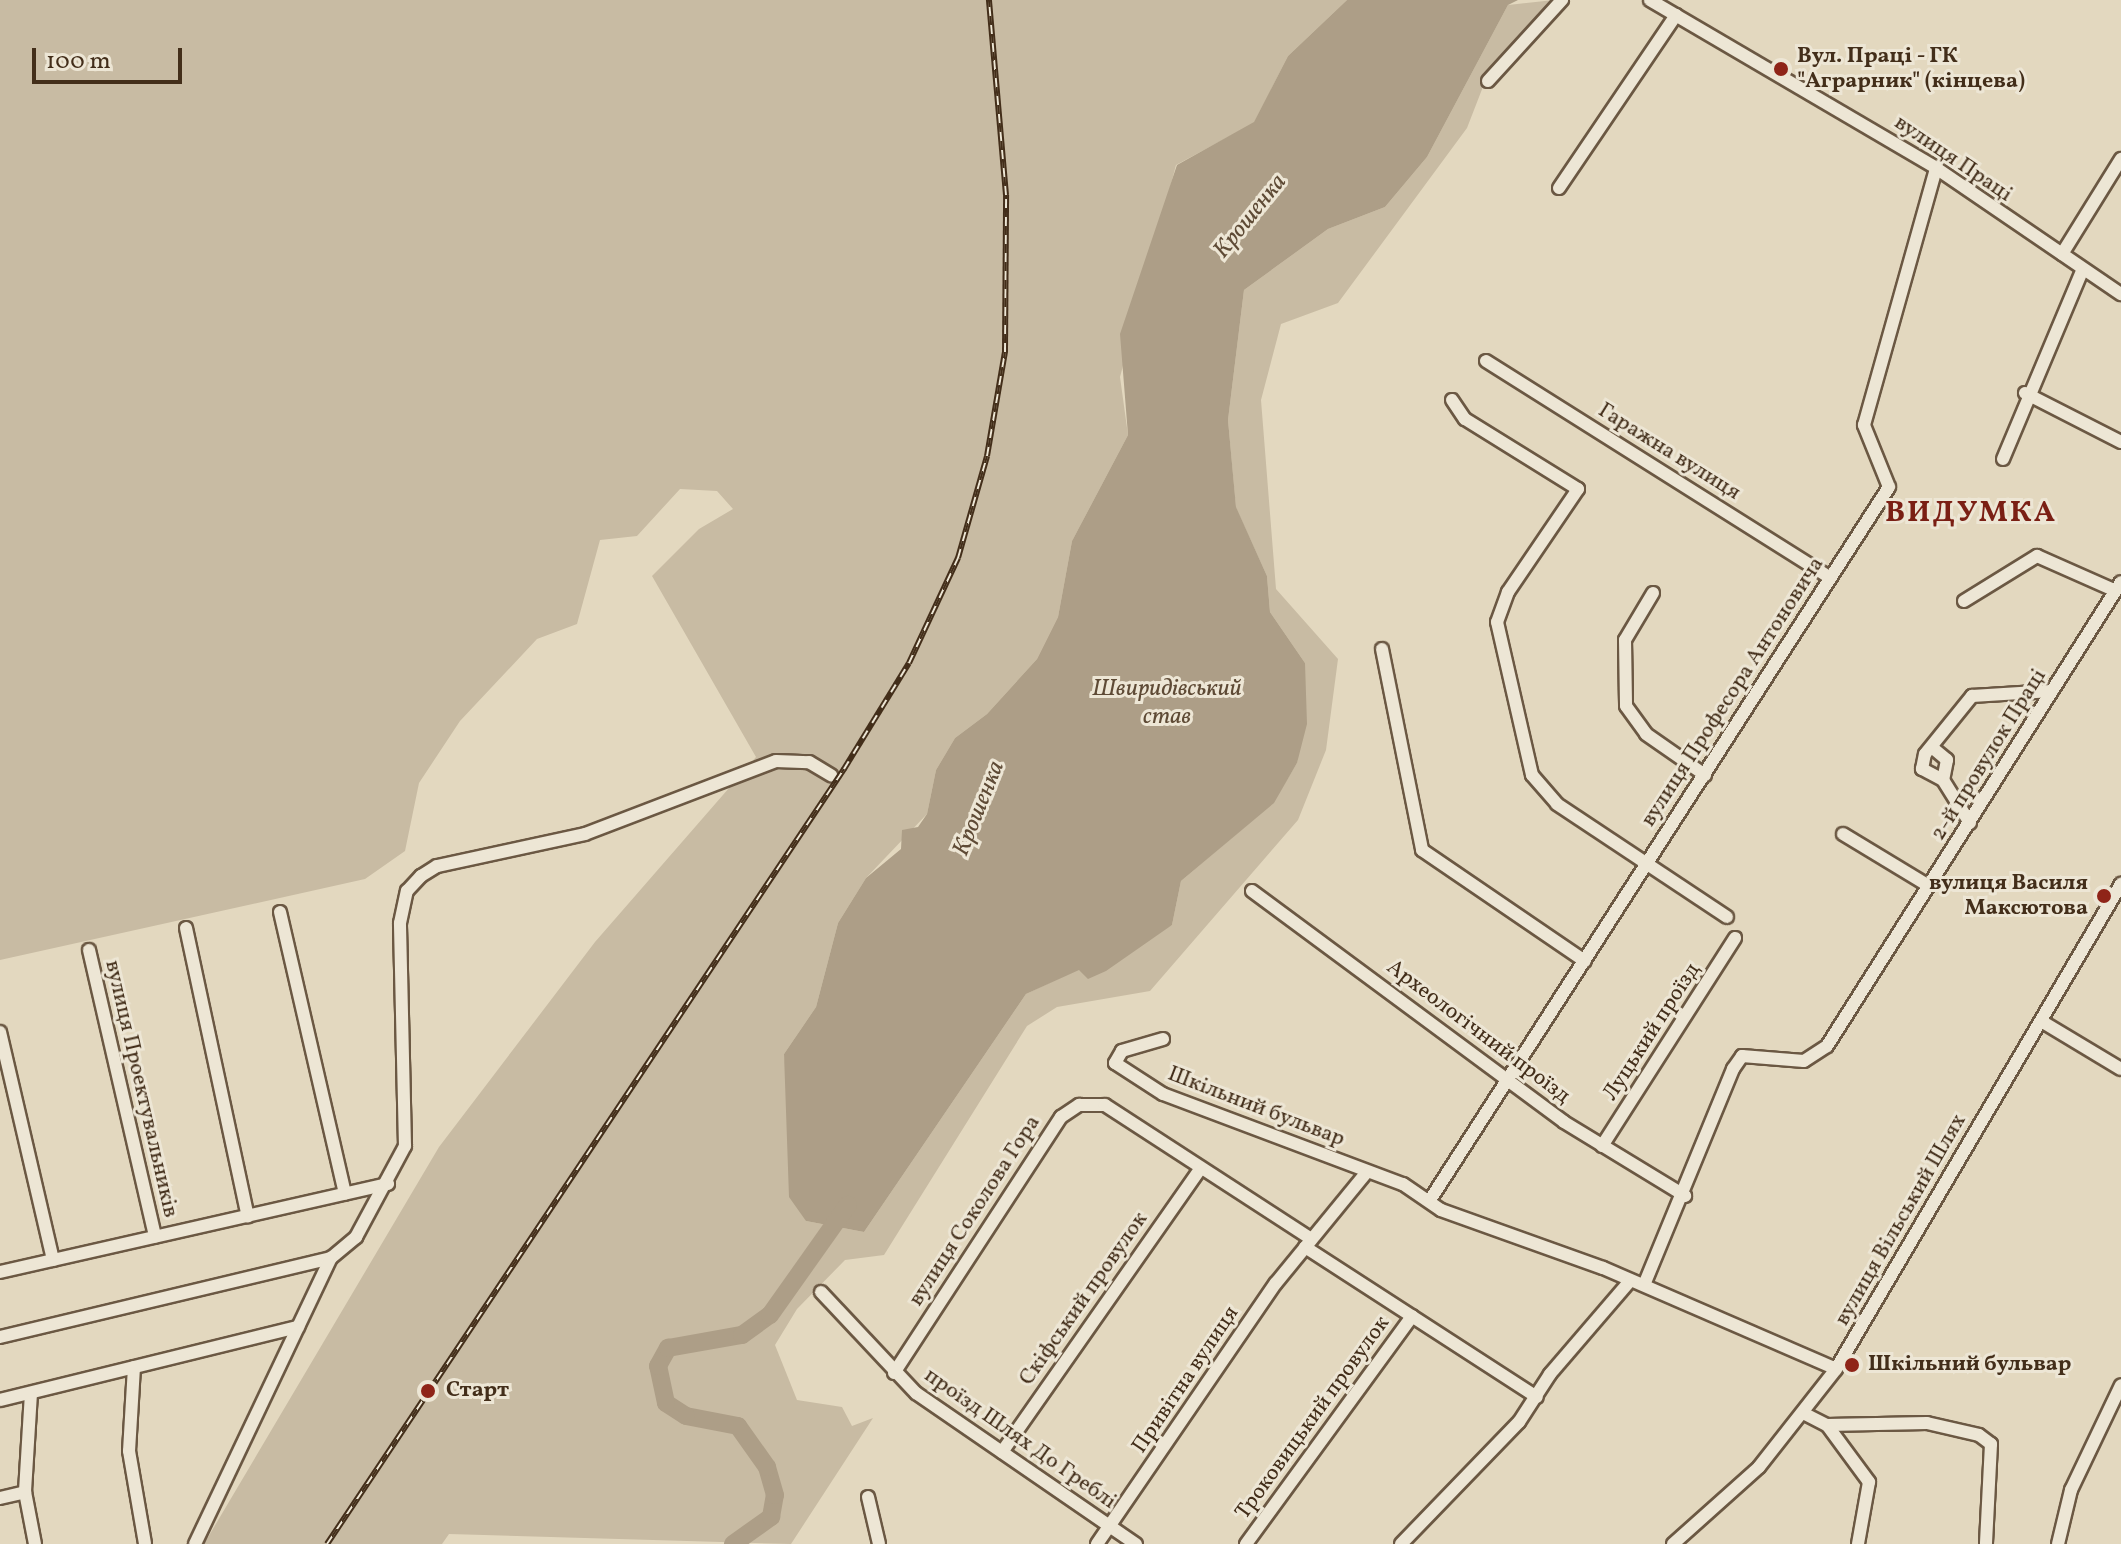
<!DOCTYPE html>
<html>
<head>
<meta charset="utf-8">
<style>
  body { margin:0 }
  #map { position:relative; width:2121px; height:1544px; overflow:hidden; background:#e3d8bf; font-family:Vollkorn,serif }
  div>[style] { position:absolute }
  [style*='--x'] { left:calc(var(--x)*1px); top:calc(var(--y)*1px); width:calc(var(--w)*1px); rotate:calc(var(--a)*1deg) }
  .green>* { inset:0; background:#c8bba3 }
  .water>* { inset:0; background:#ad9e87 }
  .river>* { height:18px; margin:-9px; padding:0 9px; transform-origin:9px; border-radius:9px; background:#ad9e87 }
  .roads { filter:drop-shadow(2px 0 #6b5843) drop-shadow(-2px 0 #6b5843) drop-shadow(0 2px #6b5843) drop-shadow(0 -2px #6b5843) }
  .minor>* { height:12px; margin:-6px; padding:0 6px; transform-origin:6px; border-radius:6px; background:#ede6d5 }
  .rail>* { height:6px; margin-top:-3px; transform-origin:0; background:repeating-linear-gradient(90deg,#ede6d5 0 9px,#432e1a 0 18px); box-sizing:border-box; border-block:2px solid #432e1a }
  .dots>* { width:22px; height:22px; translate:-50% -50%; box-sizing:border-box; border:4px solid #ede6d5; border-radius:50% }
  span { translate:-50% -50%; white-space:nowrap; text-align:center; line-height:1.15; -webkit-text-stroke:6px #ede6d5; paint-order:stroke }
  .poi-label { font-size:22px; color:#432e1a; font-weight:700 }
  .left { translate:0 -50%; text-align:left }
  .right { translate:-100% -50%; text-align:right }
  .street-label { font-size:22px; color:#432e1a }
  .water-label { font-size:24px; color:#5e4a35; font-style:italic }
  .district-label { font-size:30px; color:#7a1f14; font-weight:700; letter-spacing:2px }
  .scale { position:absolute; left:32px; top:48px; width:150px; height:36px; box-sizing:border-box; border:4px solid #432e1a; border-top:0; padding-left:10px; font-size:24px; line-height:28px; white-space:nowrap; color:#432e1a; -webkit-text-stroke:6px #ede6d5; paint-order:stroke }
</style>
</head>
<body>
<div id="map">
  <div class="green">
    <div style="clip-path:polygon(0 0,1347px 0,1288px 56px,1254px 123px,1176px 165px,1120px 377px,1128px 435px,1072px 541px,1058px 617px,1037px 659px,987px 714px,955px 738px,936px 770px,927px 814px,866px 878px,838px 923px,816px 1007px,784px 1054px,806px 1221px,864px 1232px,1026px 994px,1172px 925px,1181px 881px,1273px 803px,1297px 763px,1305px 663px,1270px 612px,1267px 576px,1236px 508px,1228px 420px,1244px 290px,1328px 229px,1385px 207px,1427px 157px,1508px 5px,1554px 0,1486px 79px,1467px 128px,1338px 303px,1281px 324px,1261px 400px,1276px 589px,1338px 659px,1326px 750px,1298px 820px,1150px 991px,1057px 1007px,1027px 1026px,884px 1255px,845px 1260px,797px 1309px,775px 1345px,797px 1400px,842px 1407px,852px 1426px,873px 1418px,791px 1544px,449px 1534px,442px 1544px,204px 1544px,439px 1147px,595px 942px,756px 757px,652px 576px,699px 529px,733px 509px,717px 491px,680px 489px,637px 536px,600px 540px,577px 624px,537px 639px,460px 721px,419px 783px,405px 851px,365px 879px,0 960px)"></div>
  </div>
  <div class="water">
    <div style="clip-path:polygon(1347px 0,1518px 0,1508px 5px,1427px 157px,1385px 207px,1328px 229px,1244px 290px,1228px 420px,1236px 507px,1267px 576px,1270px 612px,1305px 663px,1307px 724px,1297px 763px,1274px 803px,1181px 881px,1172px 925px,1106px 971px,1088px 979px,1079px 970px,1026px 994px,864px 1232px,806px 1221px,789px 1197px,784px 1054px,816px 1007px,838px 923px,866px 878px,901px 849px,902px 830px,918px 827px,927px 814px,936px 770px,955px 738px,987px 714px,1037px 659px,1058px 617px,1072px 541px,1128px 435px,1120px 334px,1177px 165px,1254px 122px,1288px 56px)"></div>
  </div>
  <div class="river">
    <div style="--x:733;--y:1544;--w:47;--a:-35.4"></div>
    <div style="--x:771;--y:1517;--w:22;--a:-80"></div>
    <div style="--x:775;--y:1495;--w:29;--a:-106"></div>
    <div style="--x:767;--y:1467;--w:50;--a:-125.3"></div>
    <div style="--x:738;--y:1426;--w:53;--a:-169.1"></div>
    <div style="--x:686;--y:1416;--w:24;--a:-147"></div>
    <div style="--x:666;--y:1403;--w:38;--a:-102"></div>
    <div style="--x:658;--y:1366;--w:21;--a:-61"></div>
    <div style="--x:668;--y:1348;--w:75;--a:-10"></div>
    <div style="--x:742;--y:1335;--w:34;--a:-36"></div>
    <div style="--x:770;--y:1315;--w:135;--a:-54.7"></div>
  </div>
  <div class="roads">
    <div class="minor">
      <div style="--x:1650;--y:0;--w:332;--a:30.4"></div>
      <div style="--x:1936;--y:168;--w:224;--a:34.3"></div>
      <div style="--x:1488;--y:81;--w:110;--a:-47.6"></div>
      <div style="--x:1559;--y:188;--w:209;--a:-55.9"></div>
      <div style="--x:2062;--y:254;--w:112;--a:-58.2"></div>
      <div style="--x:1486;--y:361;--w:407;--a:32.2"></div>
      <div style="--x:2025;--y:393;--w:108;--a:27"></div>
      <div style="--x:1452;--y:400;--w:23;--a:56"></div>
      <div style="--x:1465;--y:419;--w:133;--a:31.8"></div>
      <div style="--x:1578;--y:489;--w:125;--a:124.2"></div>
      <div style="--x:1508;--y:592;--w:32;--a:110"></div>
      <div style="--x:1497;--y:622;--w:157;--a:77.1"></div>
      <div style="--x:1532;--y:775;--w:38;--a:49"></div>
      <div style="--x:1557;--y:804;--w:204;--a:33.6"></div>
      <div style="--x:2003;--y:459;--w:206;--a:-67.2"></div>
      <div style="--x:1653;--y:593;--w:55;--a:120.8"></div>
      <div style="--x:1625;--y:640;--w:66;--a:89.1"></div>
      <div style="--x:1626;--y:706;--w:34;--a:54"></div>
      <div style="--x:1646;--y:734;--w:72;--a:34.8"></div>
      <div style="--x:1964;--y:601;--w:86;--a:-31.7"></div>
      <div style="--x:2037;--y:556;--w:84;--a:23.8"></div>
      <div style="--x:1382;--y:649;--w:205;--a:78.7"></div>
      <div style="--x:1422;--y:850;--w:197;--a:34.3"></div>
      <div style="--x:1934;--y:749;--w:17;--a:40"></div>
      <div style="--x:1947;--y:760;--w:20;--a:101"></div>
      <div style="--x:1970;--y:823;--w:51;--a:-122.1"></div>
      <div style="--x:1943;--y:780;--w:24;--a:-152"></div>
      <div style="--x:1922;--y:769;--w:15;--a:-79"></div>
      <div style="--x:1925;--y:754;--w:75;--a:-51"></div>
      <div style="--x:1972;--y:696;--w:80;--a:-3.6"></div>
      <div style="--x:1843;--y:834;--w:100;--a:31.2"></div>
      <div style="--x:1252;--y:891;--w:388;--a:36.5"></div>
      <div style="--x:1564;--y:1122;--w:142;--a:31.4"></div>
      <div style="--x:280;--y:912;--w:289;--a:77"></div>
      <div style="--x:186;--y:928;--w:295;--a:77.9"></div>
      <div style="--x:89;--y:950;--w:294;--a:77"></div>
      <div style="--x:2041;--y:1021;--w:93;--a:31"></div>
      <div style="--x:0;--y:1032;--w:234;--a:76.9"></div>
      <div style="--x:1163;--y:1039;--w:43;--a:163.7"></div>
      <div style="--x:1122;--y:1051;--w:14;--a:120"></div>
      <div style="--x:1115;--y:1063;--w:57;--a:32.9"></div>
      <div style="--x:1163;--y:1094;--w:256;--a:20.6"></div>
      <div style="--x:1403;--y:1184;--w:46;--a:34.4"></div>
      <div style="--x:1441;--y:1210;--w:172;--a:19.7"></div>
      <div style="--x:1603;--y:1268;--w:254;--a:23.4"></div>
      <div style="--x:1602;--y:1146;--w:247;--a:-57.4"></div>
      <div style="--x:1430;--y:1200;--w:848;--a:-57.23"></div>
      <div style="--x:1889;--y:487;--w:67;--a:-112"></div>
      <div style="--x:1864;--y:425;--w:267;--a:-74.3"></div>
      <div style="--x:1305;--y:1247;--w:276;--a:32.9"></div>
      <div style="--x:0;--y:1272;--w:398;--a:-12.8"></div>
      <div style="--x:1644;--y:1285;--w:234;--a:-67.6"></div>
      <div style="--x:1733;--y:1069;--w:16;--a:-55"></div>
      <div style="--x:1742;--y:1056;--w:62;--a:4.6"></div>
      <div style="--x:1804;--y:1061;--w:27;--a:-33"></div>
      <div style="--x:1827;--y:1046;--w:549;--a:-57.64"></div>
      <div style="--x:821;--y:1292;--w:139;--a:46.8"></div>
      <div style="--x:916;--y:1393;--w:267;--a:34.5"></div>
      <div style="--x:0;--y:1337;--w:340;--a:-13.4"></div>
      <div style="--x:331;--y:1258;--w:33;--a:-40"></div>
      <div style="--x:356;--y:1237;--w:103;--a:-61.7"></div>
      <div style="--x:405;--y:1146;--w:223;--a:-91.3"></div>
      <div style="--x:400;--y:923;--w:33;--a:-78"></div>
      <div style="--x:407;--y:891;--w:21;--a:-47"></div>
      <div style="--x:421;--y:876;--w:19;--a:-32"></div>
      <div style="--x:437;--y:866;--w:151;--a:-12.2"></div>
      <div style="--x:585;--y:834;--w:204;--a:-20.9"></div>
      <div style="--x:776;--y:761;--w:33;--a:2"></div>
      <div style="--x:809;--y:762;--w:26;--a:31"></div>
      <div style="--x:134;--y:1367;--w:84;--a:93.4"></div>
      <div style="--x:129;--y:1451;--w:94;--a:80.2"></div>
      <div style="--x:894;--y:1373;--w:306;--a:-56.9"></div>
      <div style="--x:1061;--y:1117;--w:22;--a:-34"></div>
      <div style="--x:1079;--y:1105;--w:26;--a:0"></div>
      <div style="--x:1105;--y:1105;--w:246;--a:33"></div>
      <div style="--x:31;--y:1393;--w:99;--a:93.5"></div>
      <div style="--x:25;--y:1492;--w:53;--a:79.1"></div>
      <div style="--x:0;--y:1400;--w:307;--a:-13.8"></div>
      <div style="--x:1805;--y:1414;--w:25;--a:27"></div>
      <div style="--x:1827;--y:1425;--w:100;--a:-1.1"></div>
      <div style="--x:1927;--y:1423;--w:53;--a:13"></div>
      <div style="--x:1979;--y:1435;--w:15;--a:37"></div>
      <div style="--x:1991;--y:1444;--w:100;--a:92.9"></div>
      <div style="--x:1827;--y:1425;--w:71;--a:53.6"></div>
      <div style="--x:1869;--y:1482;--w:63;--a:100.1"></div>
      <div style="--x:1002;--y:1452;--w:345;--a:-55"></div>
      <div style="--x:868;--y:1497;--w:48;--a:76.8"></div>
      <div style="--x:0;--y:1498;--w:26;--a:-13"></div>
      <div style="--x:195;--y:1544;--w:317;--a:-64.6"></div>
      <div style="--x:1097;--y:1544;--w:316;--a:-55.6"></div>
      <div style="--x:1276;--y:1283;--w:142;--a:-50.7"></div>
      <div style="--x:1246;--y:1544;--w:282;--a:-53.9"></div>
      <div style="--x:1401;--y:1544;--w:170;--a:-46"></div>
      <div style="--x:1519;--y:1422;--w:57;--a:-57.1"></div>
      <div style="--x:1550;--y:1374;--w:123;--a:-49.3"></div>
      <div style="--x:1673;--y:1544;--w:115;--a:-41.8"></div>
      <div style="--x:1759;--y:1467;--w:125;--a:-51.8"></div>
      <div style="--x:1836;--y:1369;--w:563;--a:-59.56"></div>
      <div style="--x:2058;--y:1544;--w:56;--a:-76.5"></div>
      <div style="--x:2071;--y:1490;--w:116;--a:-64.5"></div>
    </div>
  </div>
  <div class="rail">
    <div style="--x:327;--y:1544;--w:932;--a:-56.29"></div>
    <div style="--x:844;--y:769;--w:124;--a:-58.5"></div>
    <div style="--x:909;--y:663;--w:116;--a:-65"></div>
    <div style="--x:958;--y:558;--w:106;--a:-74.1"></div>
    <div style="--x:987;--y:456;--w:106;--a:-80.2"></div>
    <div style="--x:1005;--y:352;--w:157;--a:-89.6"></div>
    <div style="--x:1006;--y:195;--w:196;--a:-95"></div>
  </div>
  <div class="dots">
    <div style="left:1781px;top:69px;background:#8f2418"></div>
    <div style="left:2104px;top:896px;background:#8f2418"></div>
    <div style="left:1852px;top:1365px;background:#8f2418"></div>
    <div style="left:428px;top:1391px;background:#8f2418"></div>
  </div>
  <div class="poi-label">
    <span class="left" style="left:1797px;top:69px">Вул. Праці - ГК<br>"Аграрник" (кінцева)</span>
    <span class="right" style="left:2088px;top:896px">вулиця Василя<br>Максютова</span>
    <span class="left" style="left:1868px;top:1365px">Шкільний бульвар</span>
    <span class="left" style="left:446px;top:1391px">Старт</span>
  </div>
  <div class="street-label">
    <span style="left:1953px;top:159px;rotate:34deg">вулиця Праці</span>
    <span style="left:1669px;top:452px;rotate:32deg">Гаражна вулиця</span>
    <span style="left:1733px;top:692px;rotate:-57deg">вулиця Професора Антоновича</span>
    <span style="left:1989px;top:755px;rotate:-58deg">2-й провулок Праці</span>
    <span style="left:1478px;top:1032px;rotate:37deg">Археологічний проїзд</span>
    <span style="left:1652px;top:1032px;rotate:-57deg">Луцький проїзд</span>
    <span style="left:141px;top:1089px;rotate:77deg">вулиця Проектувальників</span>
    <span style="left:1256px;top:1107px;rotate:21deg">Шкільний бульвар</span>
    <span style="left:975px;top:1211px;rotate:-57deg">вулиця Соколова Гора</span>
    <span style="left:1901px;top:1220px;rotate:-60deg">вулиця Вільський Шлях</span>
    <span style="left:1084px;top:1299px;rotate:-55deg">Скіфський провулок</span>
    <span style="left:1186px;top:1380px;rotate:-56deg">Привітна вулиця</span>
    <span style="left:1313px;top:1418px;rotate:-54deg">Троковицький провулок</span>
    <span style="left:1020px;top:1439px;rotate:35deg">проїзд Шлях До Греблі</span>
  </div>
  <div class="water-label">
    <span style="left:1251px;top:217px;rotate:-51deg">Крошенка</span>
    <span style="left:1167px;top:704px">Швиридівський<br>став</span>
    <span style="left:980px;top:809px;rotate:-68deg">Крошенка</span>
  </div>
  <div class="district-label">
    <span style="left:1971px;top:513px">ВИДУМКА</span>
  </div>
  <div class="scale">100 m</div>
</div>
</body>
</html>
